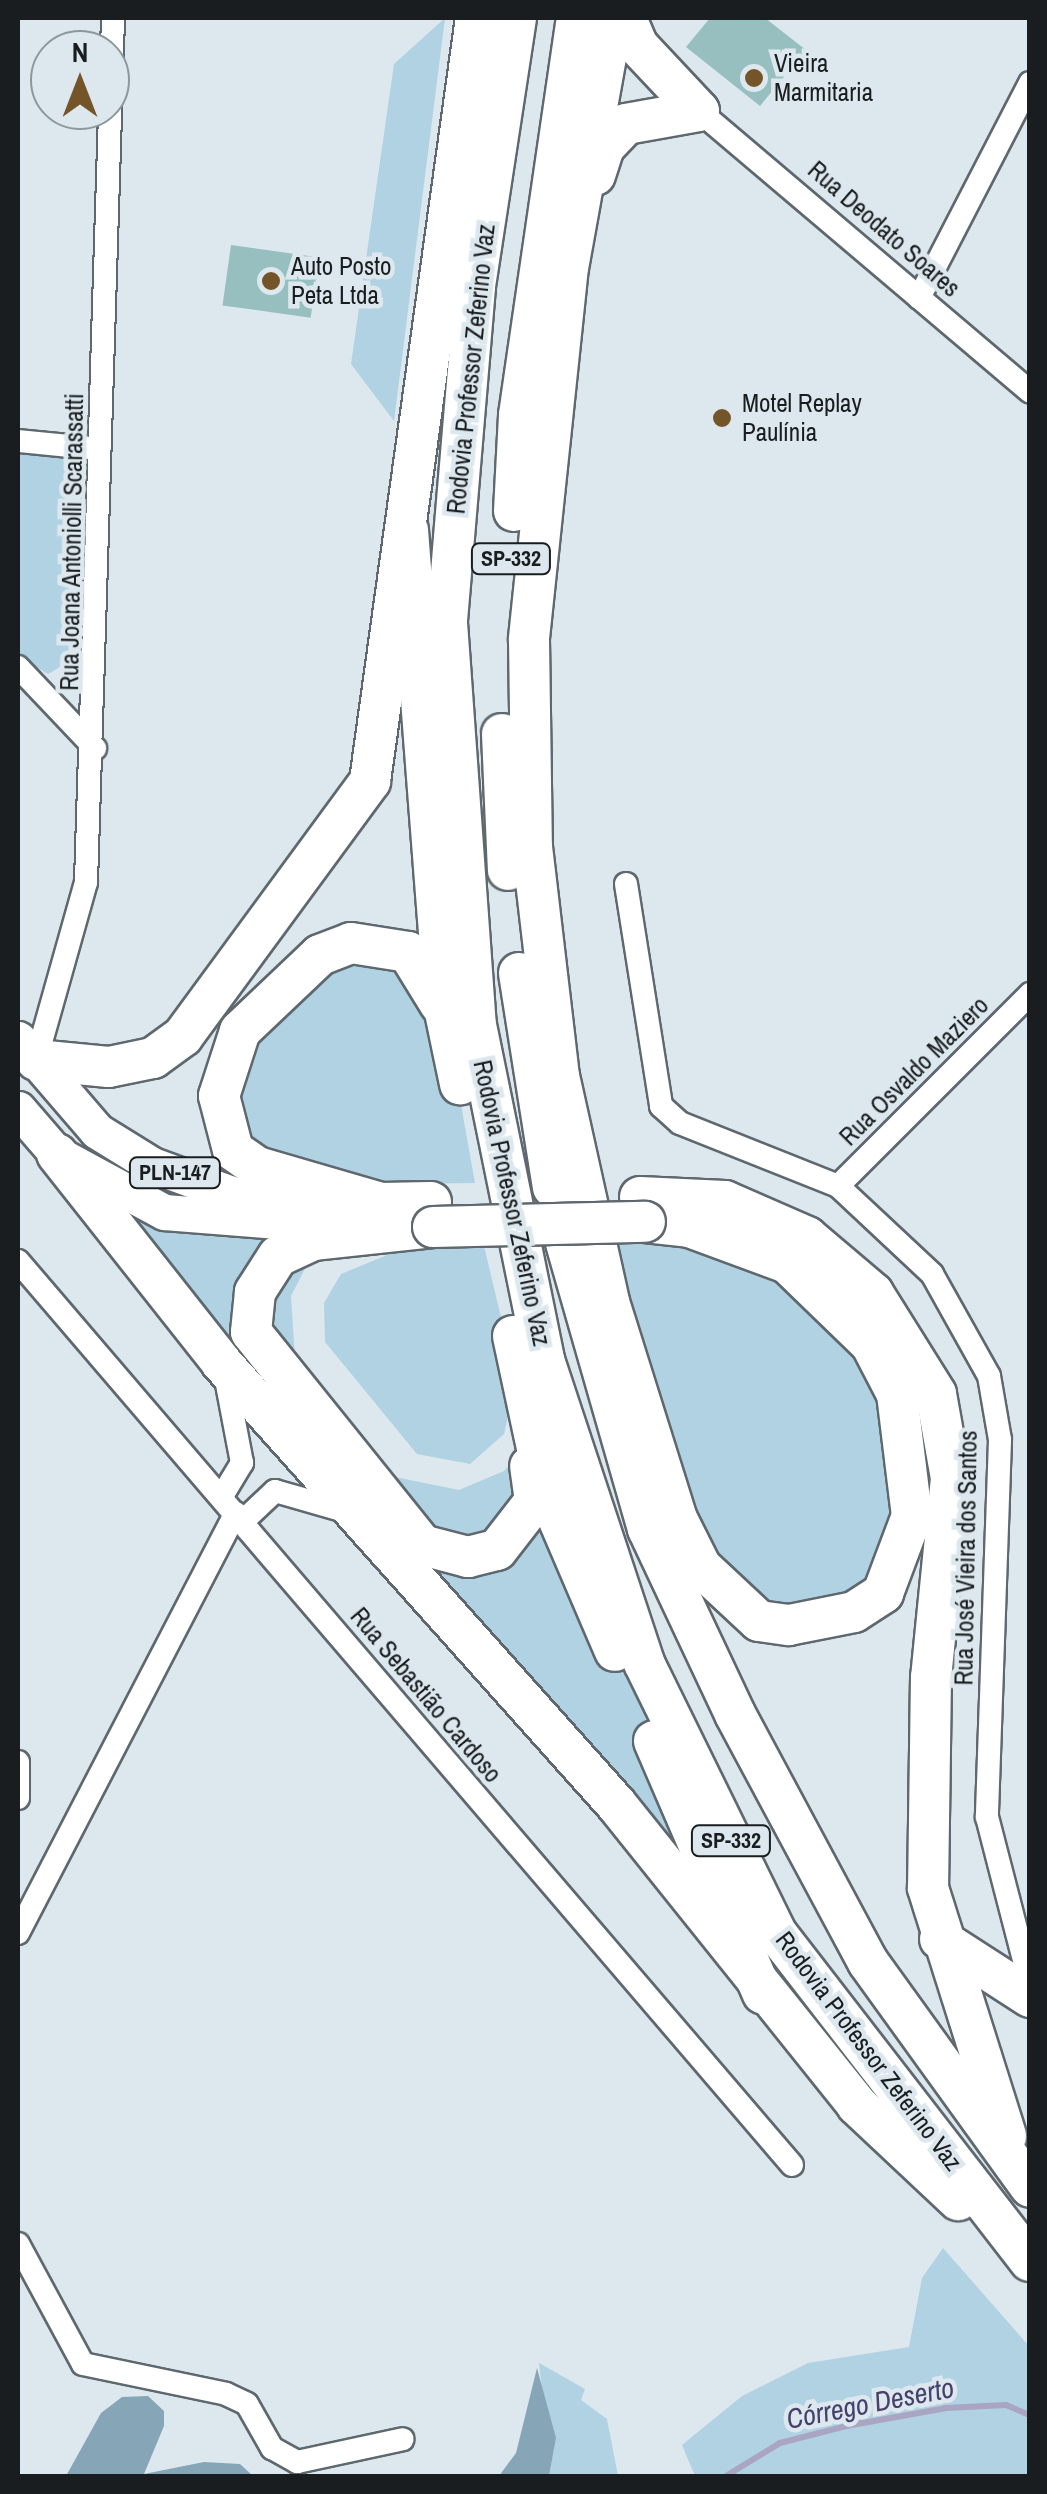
<!DOCTYPE html>
<html>
<head>
<meta charset="utf-8">
<style>
  body { margin:0 }
  #map { position:relative; width:1047px; height:2494px; overflow:hidden; background:#dce8ee; font-family:"Archivo Narrow",sans-serif }
  div>[style] { position:absolute }
  [style*='--x'] { left:calc(var(--x)*1px); top:calc(var(--y)*1px); width:calc(var(--w)*1px); rotate:calc(var(--a)*1deg) }
  .green>* { inset:0; background:#b0d2e2 }
  .forest>* { inset:0; background:#86a6b7 }
  .stream>* { height:6px; margin:-3px; padding:0 3px; transform-origin:3px; border-radius:3px; background:#a9a5c3 }
  .building>* { inset:0; background:#97bfc0; transform-origin:0 0 }
  .roads { filter:drop-shadow(2px 0 #5e686e) drop-shadow(-2px 0 #5e686e) drop-shadow(0 2px #5e686e) drop-shadow(0 -2px #5e686e) }
  .street>* { height:22px; margin:-11px; padding:0 11px; transform-origin:11px; border-radius:11px; background:#fff }
  .primary>* { height:35px; margin:-17.5px; padding:0 17.5px; transform-origin:17.5px; border-radius:17.5px; background:#fff }
  .highway>* { height:40px; margin:-20px; padding:0 20px; transform-origin:20px; border-radius:20px; background:#fff }
  .bridges { filter:drop-shadow(2px 0 #5e686e) drop-shadow(-2px 0 #5e686e) drop-shadow(0 2px #5e686e) drop-shadow(0 -2px #5e686e) }
  .highway-bridge>* { height:40px; margin:-20px; padding:0 20px; transform-origin:20px; border-radius:20px; background:#fff }
  .dots>* { width:28px; height:28px; translate:-50% -50%; box-sizing:border-box; border:5px solid #dce8ee; border-radius:50% }
  span { translate:-50% -50%; white-space:nowrap; text-align:center; line-height:1.15; -webkit-text-stroke:9px #dce8ee; paint-order:stroke }
  .shield-label span { padding:2px 8px; background:#dce8ee; border:2px solid; border-radius:8px; -webkit-text-stroke-width:0 }
  .shield-label { font-size:22px; color:#191d1f; font-weight:700 }
  .poi-label { font-size:25px; color:#191d1f }
  .left { translate:0 -50%; text-align:left }
  .street-label { font-size:25px; color:#191d1f }
  .water-label { font-size:28px; color:#48406c; font-style:italic }
  .frame { position:absolute; inset:0; border:20px solid #191d1f; pointer-events:none }
  .north { position:absolute; left:30px; top:30px; width:100px; height:100px; box-sizing:border-box; background:#dce8ee; border:2px solid #8e979b; border-radius:50%; rotate:0deg; font-size:28px; font-weight:700; line-height:40px; text-align:center; color:#191d1f }
  .north::after { content:''; display:block; margin:auto; width:35px; height:45px; background:#74552a; clip-path:polygon(50% 0,100% 100%,50% 72%,0 100%) }
</style>
</head>
<body>
<div id="map">
  <div class="green">
    <div style="clip-path:polygon(445px 18px,394px 421px,351px 364px,394px 64px)"></div>
    <div style="clip-path:polygon(18px 453px,78px 459px,83px 473px,75px 658px,48px 674px,18px 656px)"></div>
    <div style="clip-path:polygon(344px 960px,390px 961px,446px 1021px,475px 1183px,403px 1184px,283px 1164px,241px 1127px,237px 1061px,316px 974px)"></div>
    <div style="clip-path:polygon(101px 1194px,294px 1234px,312px 1255px,291px 1296px,295px 1358px,395px 1477px,459px 1490px,504px 1471px,525px 1448px,772px 1958px,759px 1957px)"></div>
    <div style="clip-path:polygon(640px 1236px,774px 1269px,872px 1371px,900px 1472px,887px 1560px,849px 1597px,783px 1611px,723px 1584px,662px 1429px,613px 1239px)"></div>
    <div style="clip-path:polygon(414px 1244px,484px 1246px,516px 1380px,504px 1434px,470px 1464px,417px 1454px,325px 1342px,324px 1303px,341px 1274px)"></div>
    <div style="clip-path:polygon(943px 2248px,1029px 2346px,1029px 2476px,695px 2476px,682px 2445px,742px 2396px,808px 2363px,909px 2347px,922px 2278px)"></div>
    <div style="clip-path:polygon(539px 2363px,585px 2389px,581px 2400px,607px 2419px,618px 2476px,549px 2476px,556px 2438px,546px 2425px)"></div>
  </div>
  <div class="forest">
    <div style="clip-path:polygon(537px 2368px,556px 2438px,549px 2476px,499px 2476px,516px 2453px)"></div>
    <div style="clip-path:polygon(148px 2396px,164px 2411px,164px 2426px,144px 2474px,204px 2462px,240px 2464px,253px 2476px,66px 2476px,101px 2413px,122px 2397px)"></div>
  </div>
  <div class="stream">
    <div style="--x:726;--y:2476;--w:63;--a:-31.4"></div>
    <div style="--x:780;--y:2443;--w:68;--a:-14.4"></div>
    <div style="--x:846;--y:2426;--w:102;--a:-10.2"></div>
    <div style="--x:946;--y:2408;--w:60;--a:-2.9"></div>
    <div style="--x:1006;--y:2405;--w:26;--a:23"></div>
  </div>
  <div class="building">
    <div style="clip-path:polygon(710px 18px,765px 18px,806px 50px,760px 106px,686px 47px)"></div>
    <div style="left:231px;top:245px;width:89px;height:61px;rotate:8deg"></div>
  </div>
  <div class="roads">
    <div class="street">
      <div style="--x:699;--y:111;--w:434;--a:40.3"></div>
      <div style="--x:919;--y:298;--w:242;--a:-62.7"></div>
      <div style="--x:18;--y:441;--w:81;--a:5.6"></div>
      <div style="--x:18;--y:667;--w:112;--a:46.5"></div>
      <div style="--x:626;--y:884;--w:225;--a:81"></div>
      <div style="--x:661;--y:1106;--w:25;--a:42"></div>
      <div style="--x:680;--y:1123;--w:170;--a:21.7"></div>
      <div style="--x:838;--y:1186;--w:129;--a:43.1"></div>
      <div style="--x:932;--y:1274;--w:117;--a:60.8"></div>
      <div style="--x:989;--y:1376;--w:65;--a:80.2"></div>
      <div style="--x:1000;--y:1440;--w:377;--a:92"></div>
      <div style="--x:987;--y:1817;--w:171;--a:75.5"></div>
      <div style="--x:36;--y:1060;--w:185;--a:-74.3"></div>
      <div style="--x:86;--y:882;--w:864;--a:-88.21"></div>
      <div style="--x:838;--y:1186;--w:272;--a:-45"></div>
      <div style="--x:18;--y:1261;--w:1190;--a:49.43"></div>
      <div style="--x:222;--y:1496;--w:39;--a:-59"></div>
      <div style="--x:242;--y:1463;--w:86;--a:-100.8"></div>
      <div style="--x:243;--y:1521;--w:44;--a:-43.2"></div>
      <div style="--x:275;--y:1491;--w:66;--a:15.9"></div>
      <div style="--x:18;--y:1762;--w:36;--a:90"></div>
      <div style="--x:18;--y:1933;--w:473;--a:-62.6"></div>
      <div style="--x:18;--y:2244;--w:136;--a:61.6"></div>
      <div style="--x:83;--y:2364;--w:146;--a:11.8"></div>
      <div style="--x:226;--y:2394;--w:23;--a:25"></div>
      <div style="--x:247;--y:2404;--w:51;--a:60.4"></div>
      <div style="--x:272;--y:2448;--w:29;--a:29"></div>
      <div style="--x:297;--y:2462;--w:108;--a:-12.2"></div>
    </div>
    <div class="primary">
      <div style="--x:18;--y:1039;--w:121;--a:49.3"></div>
      <div style="--x:97;--y:1131;--w:65;--a:31.7"></div>
      <div style="--x:152;--y:1165;--w:90;--a:20"></div>
      <div style="--x:237;--y:1196;--w:108;--a:3.2"></div>
      <div style="--x:18;--y:1109;--w:60;--a:49.1"></div>
      <div style="--x:57;--y:1154;--w:122;--a:28.5"></div>
      <div style="--x:164;--y:1212;--w:178;--a:4.5"></div>
    </div>
    <div class="highway">
      <div style="--x:516;--y:18;--w:272;--a:98.7"></div>
      <div style="--x:475;--y:287;--w:337;--a:94.8"></div>
      <div style="--x:447;--y:623;--w:403;--a:85.9"></div>
      <div style="--x:476;--y:1025;--w:342;--a:78.5"></div>
      <div style="--x:544;--y:1360;--w:319;--a:71.7"></div>
      <div style="--x:644;--y:1663;--w:302;--a:63.9"></div>
      <div style="--x:777;--y:1934;--w:413;--a:52.3"></div>
      <div style="--x:613;--y:18;--w:253;--a:100.2"></div>
      <div style="--x:568;--y:267;--w:375;--a:96"></div>
      <div style="--x:529;--y:640;--w:207;--a:89.2"></div>
      <div style="--x:532;--y:847;--w:231;--a:83.3"></div>
      <div style="--x:559;--y:1076;--w:231;--a:77.5"></div>
      <div style="--x:609;--y:1302;--w:227;--a:72.6"></div>
      <div style="--x:677;--y:1519;--w:54;--a:63.4"></div>
      <div style="--x:701;--y:1567;--w:79;--a:43"></div>
      <div style="--x:759;--y:1621;--w:30;--a:8"></div>
      <div style="--x:789;--y:1625;--w:66;--a:-11.3"></div>
      <div style="--x:854;--y:1612;--w:35;--a:-33"></div>
      <div style="--x:883;--y:1593;--w:82;--a:-69.4"></div>
      <div style="--x:912;--y:1516;--w:123;--a:-97"></div>
      <div style="--x:897;--y:1394;--w:56;--a:-117.5"></div>
      <div style="--x:871;--y:1344;--w:117;--a:-136"></div>
      <div style="--x:787;--y:1263;--w:104;--a:-159.8"></div>
      <div style="--x:689;--y:1227;--w:44;--a:-173.5"></div>
      <div style="--x:626;--y:18;--w:30;--a:67"></div>
      <div style="--x:638;--y:46;--w:89;--a:46.8"></div>
      <div style="--x:595;--y:175;--w:29;--a:-72"></div>
      <div style="--x:604;--y:147;--w:32;--a:-46"></div>
      <div style="--x:626;--y:124;--w:74;--a:-10.1"></div>
      <div style="--x:514;--y:511;--w:96;--a:-87"></div>
      <div style="--x:519;--y:415;--w:401;--a:-81.7"></div>
      <div style="--x:408;--y:530;--w:483;--a:85.6"></div>
      <div style="--x:445;--y:1012;--w:74;--a:78.2"></div>
      <div style="--x:502;--y:734;--w:136;--a:87.5"></div>
      <div style="--x:519;--y:973;--w:217;--a:81"></div>
      <div style="--x:36;--y:1060;--w:73;--a:5.5"></div>
      <div style="--x:109;--y:1067;--w:45;--a:-11.6"></div>
      <div style="--x:153;--y:1058;--w:37;--a:-36"></div>
      <div style="--x:183;--y:1036;--w:316;--a:-53.7"></div>
      <div style="--x:370;--y:781;--w:770;--a:-82.09"></div>
      <div style="--x:57;--y:1154;--w:265;--a:51.7"></div>
      <div style="--x:221;--y:1362;--w:594;--a:48.21"></div>
      <div style="--x:617;--y:1805;--w:384;--a:51.3"></div>
      <div style="--x:857;--y:2105;--w:139;--a:43.2"></div>
      <div style="--x:640;--y:1197;--w:85;--a:2.7"></div>
      <div style="--x:725;--y:1201;--w:90;--a:23.7"></div>
      <div style="--x:807;--y:1237;--w:87;--a:40.3"></div>
      <div style="--x:873;--y:1293;--w:119;--a:58"></div>
      <div style="--x:936;--y:1394;--w:85;--a:79.9"></div>
      <div style="--x:951;--y:1478;--w:200;--a:95.7"></div>
      <div style="--x:931;--y:1677;--w:211;--a:90.8"></div>
      <div style="--x:928;--y:1888;--w:260;--a:72.5"></div>
      <div style="--x:431;--y:1202;--w:50;--a:178.9"></div>
      <div style="--x:381;--y:1203;--w:129;--a:-163.8"></div>
      <div style="--x:257;--y:1167;--w:29;--a:-145"></div>
      <div style="--x:233;--y:1150;--w:56;--a:-104.5"></div>
      <div style="--x:219;--y:1096;--w:68;--a:-72.1"></div>
      <div style="--x:240;--y:1031;--w:110;--a:-43.5"></div>
      <div style="--x:320;--y:955;--w:33;--a:-21"></div>
      <div style="--x:351;--y:943;--w:58;--a:9"></div>
      <div style="--x:408;--y:952;--w:61;--a:58.4"></div>
      <div style="--x:433;--y:1227;--w:121;--a:173.8"></div>
      <div style="--x:313;--y:1240;--w:38;--a:155"></div>
      <div style="--x:278;--y:1256;--w:43;--a:122.6"></div>
      <div style="--x:255;--y:1292;--w:40;--a:95.7"></div>
      <div style="--x:251;--y:1332;--w:273;--a:51.2"></div>
      <div style="--x:422;--y:1545;--w:48;--a:14.6"></div>
      <div style="--x:468;--y:1557;--w:30;--a:-14"></div>
      <div style="--x:497;--y:1550;--w:62;--a:-52.2"></div>
      <div style="--x:535;--y:1501;--w:35;--a:-98"></div>
      <div style="--x:566;--y:1243;--w:298;--a:74"></div>
      <div style="--x:648;--y:1529;--w:204;--a:64.8"></div>
      <div style="--x:735;--y:1714;--w:281;--a:61.8"></div>
      <div style="--x:868;--y:1962;--w:277;--a:54.2"></div>
      <div style="--x:513;--y:1336;--w:157;--a:77.9"></div>
      <div style="--x:546;--y:1490;--w:175;--a:66.8"></div>
      <div style="--x:654;--y:1741;--w:275;--a:66.7"></div>
      <div style="--x:940;--y:1939;--w:107;--a:32.8"></div>
    </div>
  </div>
  <div class="bridges">
    <div class="highway-bridge">
      <div style="--x:433;--y:1227;--w:212;--a:-1.4"></div>
    </div>
  </div>
  <div class="dots">
    <div style="left:754px;top:78px;background:#74552a"></div>
    <div style="left:271px;top:281px;background:#74552a"></div>
    <div style="left:722px;top:418px;background:#74552a"></div>
  </div>
  <div class="shield-label">
    <span style="left:511px;top:559px">SP-332</span>
    <span style="left:175px;top:1173px">PLN-147</span>
    <span style="left:731px;top:1841px">SP-332</span>
  </div>
  <div class="poi-label">
    <span class="left" style="left:774px;top:78px">Vieira<br>Marmitaria</span>
    <span class="left" style="left:291px;top:281px">Auto Posto<br>Peta Ltda</span>
    <span class="left" style="left:742px;top:418px">Motel Replay<br>Paulínia</span>
  </div>
  <div class="street-label">
    <span style="left:884px;top:229px;rotate:41deg">Rua Deodato Soares</span>
    <span style="left:471px;top:369px;rotate:-84deg">Rodovia Professor Zeferino Vaz</span>
    <span style="left:72px;top:542px;rotate:-89deg">Rua Joana Antoniolli Scarassatti</span>
    <span style="left:914px;top:1071px;rotate:-45deg">Rua Osvaldo Maziero</span>
    <span style="left:512px;top:1203px;rotate:78deg">Rodovia Professor Zeferino Vaz</span>
    <span style="left:966px;top:1558px;rotate:-89deg">Rua José Vieira dos Santos</span>
    <span style="left:426px;top:1695px;rotate:50deg">Rua Sebastião Cardoso</span>
    <span style="left:869px;top:2051px;rotate:53deg">Rodovia Professor Zeferino Vaz</span>
  </div>
  <div class="water-label">
    <span style="left:870px;top:2403px;rotate:-11deg">Córrego Deserto</span>
  </div>
  <div class="frame"></div>
  <div class="north">N</div>
</div>
</body>
</html>
